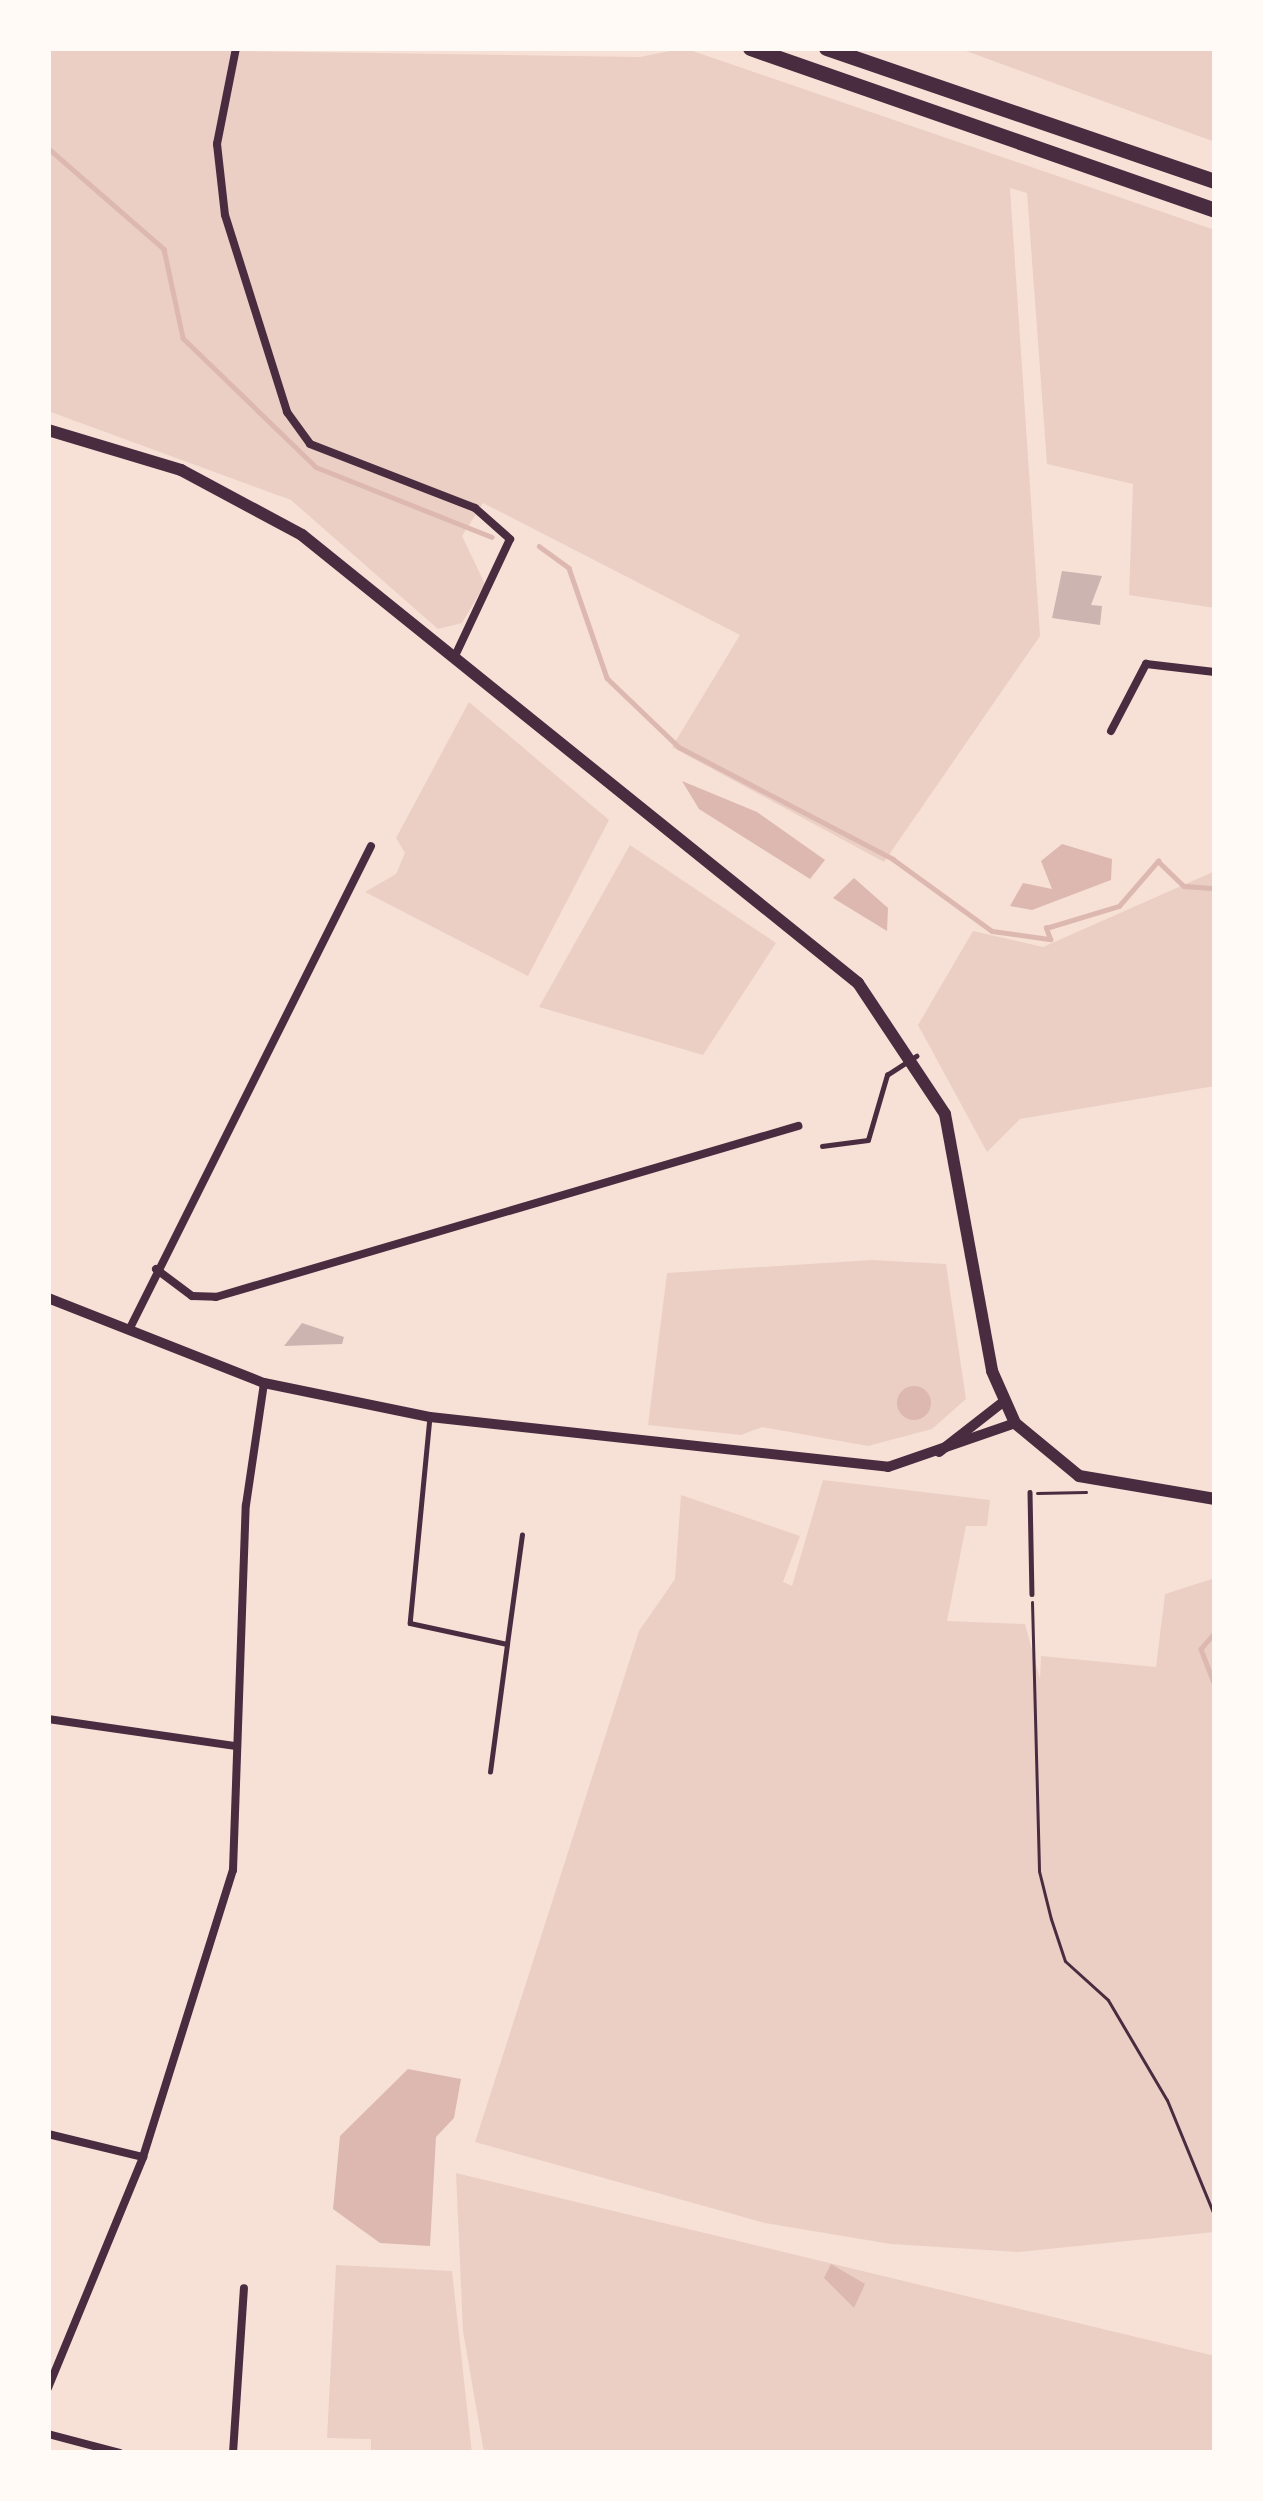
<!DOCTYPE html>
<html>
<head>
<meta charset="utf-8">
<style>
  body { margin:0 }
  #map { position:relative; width:1263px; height:2501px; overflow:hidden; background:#f7e1d7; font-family:Commissioner,sans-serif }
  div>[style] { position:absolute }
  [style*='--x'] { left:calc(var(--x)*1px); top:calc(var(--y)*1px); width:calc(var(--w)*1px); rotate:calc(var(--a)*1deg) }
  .green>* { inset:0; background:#ebcfc5 }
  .water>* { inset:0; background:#dcb8b0 }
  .round { border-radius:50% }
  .stream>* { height:4.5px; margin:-2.25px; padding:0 2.25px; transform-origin:2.25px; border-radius:2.25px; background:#dcb8b0 }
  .building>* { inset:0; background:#ccb4b1 }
  .path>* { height:3px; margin:-1.5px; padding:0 1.5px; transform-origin:1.5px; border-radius:1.5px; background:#4a2c40 }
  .service>* { height:4.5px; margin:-2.25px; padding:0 2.25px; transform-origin:2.25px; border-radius:2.25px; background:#4a2c40 }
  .minor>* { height:8px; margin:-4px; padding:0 4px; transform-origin:4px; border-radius:4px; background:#4a2c40 }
  .tertiary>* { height:10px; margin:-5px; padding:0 5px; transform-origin:5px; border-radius:5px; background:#4a2c40 }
  .secondary>* { height:12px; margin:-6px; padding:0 6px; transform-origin:6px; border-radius:6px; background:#4a2c40 }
  .motorway>* { height:15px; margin:-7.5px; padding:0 7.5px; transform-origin:7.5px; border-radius:7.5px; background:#4a2c40 }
  span { translate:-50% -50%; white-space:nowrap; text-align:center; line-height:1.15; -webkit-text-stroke:9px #fffaf5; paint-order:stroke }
  .frame { position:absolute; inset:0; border:51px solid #fffaf5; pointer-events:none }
</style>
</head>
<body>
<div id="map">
  <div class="green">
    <div style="clip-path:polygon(48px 48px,640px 57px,684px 48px,1215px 230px,1215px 608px,1129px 595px,1133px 484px,1047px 464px,1027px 193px,1010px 188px,1040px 636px,884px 862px,672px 747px,740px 635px,483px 503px,462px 536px,485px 584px,462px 623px,438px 629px,291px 500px,48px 411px)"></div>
    <div style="clip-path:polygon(958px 48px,1215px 48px,1215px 142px)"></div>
    <div style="clip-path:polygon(469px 702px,609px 820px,528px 976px,365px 892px,396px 874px,405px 853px,396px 838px)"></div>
    <div style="clip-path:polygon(630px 845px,776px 943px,703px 1055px,539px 1007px)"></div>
    <div style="clip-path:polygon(1215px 871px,1215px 1086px,1020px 1119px,987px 1152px,918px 1025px,973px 931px,1043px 947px)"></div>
    <div style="clip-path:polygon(872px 1260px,946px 1264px,966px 1399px,932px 1429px,868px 1446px,762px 1427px,741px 1435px,648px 1425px,667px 1273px)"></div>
    <div style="clip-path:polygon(823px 1480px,990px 1500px,987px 1526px,966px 1526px,947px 1621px,1025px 1624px,1040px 1679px,1041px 1656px,1156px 1667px,1165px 1594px,1215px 1578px,1215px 2232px,1019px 2252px,891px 2244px,765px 2223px,475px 2142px,639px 1631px,675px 1579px,681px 1495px,800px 1536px,783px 1582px,792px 1586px)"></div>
    <div style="clip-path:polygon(456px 2173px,1215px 2356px,1215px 2453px,484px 2453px,463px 2331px)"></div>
    <div style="clip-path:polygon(336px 2265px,452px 2271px,472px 2453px,371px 2453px,371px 2439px,327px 2438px)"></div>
  </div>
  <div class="water">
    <div style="clip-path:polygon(682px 781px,757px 812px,825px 860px,810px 879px,699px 809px)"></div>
    <div style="clip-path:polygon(1062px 844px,1112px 859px,1111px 880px,1032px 910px,1010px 906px,1023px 883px,1052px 889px,1041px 861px)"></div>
    <div style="clip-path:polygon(854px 878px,888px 908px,887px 931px,833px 898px)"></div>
    <div class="round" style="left:897px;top:1386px;width:34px;height:34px"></div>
    <div style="clip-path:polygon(408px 2069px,461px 2079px,454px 2118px,436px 2137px,430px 2246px,380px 2243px,333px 2209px,340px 2136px)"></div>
    <div style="clip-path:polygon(831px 2264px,865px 2284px,854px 2308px,824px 2278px)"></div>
  </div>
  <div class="stream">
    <div style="--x:48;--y:148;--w:154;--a:41"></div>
    <div style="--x:164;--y:249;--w:91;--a:77.9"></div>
    <div style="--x:183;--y:338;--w:185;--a:44.1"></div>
    <div style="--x:316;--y:467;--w:189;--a:21.7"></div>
    <div style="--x:539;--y:546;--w:37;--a:36"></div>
    <div style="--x:569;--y:568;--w:116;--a:70.9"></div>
    <div style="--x:607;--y:678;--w:100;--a:43.8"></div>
    <div style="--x:679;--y:747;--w:242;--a:27.6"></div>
    <div style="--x:893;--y:859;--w:122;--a:36"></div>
    <div style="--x:992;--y:931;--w:59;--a:7.9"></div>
    <div style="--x:1050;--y:939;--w:12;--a:-110"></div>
    <div style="--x:1046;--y:928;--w:76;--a:-16.8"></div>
    <div style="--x:1119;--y:906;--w:60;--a:-49.1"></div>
    <div style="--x:1158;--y:861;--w:36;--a:44"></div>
    <div style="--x:1184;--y:886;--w:31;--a:4"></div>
    <div style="--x:1215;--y:1633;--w:21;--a:131"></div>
    <div style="--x:1201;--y:1649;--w:39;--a:69"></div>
  </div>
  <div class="building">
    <div style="clip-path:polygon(1062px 571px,1102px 576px,1091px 605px,1102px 606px,1100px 625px,1052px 618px)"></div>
    <div style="clip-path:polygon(302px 1323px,344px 1337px,342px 1344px,284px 1346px)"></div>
  </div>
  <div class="path">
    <div style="--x:1037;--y:1493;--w:49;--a:-1.2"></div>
    <div style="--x:1032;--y:1602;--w:269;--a:88.5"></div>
    <div style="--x:1039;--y:1871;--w:49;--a:76"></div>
    <div style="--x:1051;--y:1919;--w:44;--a:71.6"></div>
    <div style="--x:1065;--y:1961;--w:58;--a:42.2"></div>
    <div style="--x:1108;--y:2000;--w:116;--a:59.5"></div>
    <div style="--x:1167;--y:2100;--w:126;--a:67.7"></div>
  </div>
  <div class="service">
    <div style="--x:822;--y:1146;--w:46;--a:-7.4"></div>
    <div style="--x:868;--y:1140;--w:68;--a:-73.7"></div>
    <div style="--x:887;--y:1075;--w:35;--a:-33"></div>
    <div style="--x:430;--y:1417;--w:207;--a:95.5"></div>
    <div style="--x:410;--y:1623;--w:99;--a:12.2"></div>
    <div style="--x:507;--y:1644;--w:110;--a:-82.2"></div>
    <div style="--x:1030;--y:1492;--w:102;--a:88.9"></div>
    <div style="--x:490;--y:1772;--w:129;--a:-82.4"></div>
  </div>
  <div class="minor">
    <div style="--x:236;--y:48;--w:98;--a:101.2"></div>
    <div style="--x:217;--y:144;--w:71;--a:83.6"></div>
    <div style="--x:225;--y:215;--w:207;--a:72.5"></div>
    <div style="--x:287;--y:412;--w:39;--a:54"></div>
    <div style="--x:310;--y:444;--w:177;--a:21.2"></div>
    <div style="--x:475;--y:508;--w:47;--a:41.5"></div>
    <div style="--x:510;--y:539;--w:129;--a:115.2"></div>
    <div style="--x:1111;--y:731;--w:76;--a:-62.4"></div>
    <div style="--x:1146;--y:664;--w:69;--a:6.6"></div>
    <div style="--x:156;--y:1269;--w:45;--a:36.9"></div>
    <div style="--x:192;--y:1296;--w:24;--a:2"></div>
    <div style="--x:216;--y:1297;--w:607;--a:-16.37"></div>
    <div style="--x:129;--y:1330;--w:541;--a:-63.43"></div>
    <div style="--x:48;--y:1719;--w:190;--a:8.2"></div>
    <div style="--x:48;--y:2134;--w:98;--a:13.6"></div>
    <div style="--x:48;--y:2388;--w:250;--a:-67.6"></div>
    <div style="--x:143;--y:2157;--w:301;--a:-72.6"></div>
    <div style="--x:233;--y:1870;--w:365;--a:-88"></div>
    <div style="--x:246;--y:1505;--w:123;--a:-81.6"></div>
    <div style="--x:48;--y:2434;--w:74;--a:14.8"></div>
    <div style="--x:233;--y:2453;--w:165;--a:-86.2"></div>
  </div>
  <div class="tertiary">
    <div style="--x:48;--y:1298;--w:232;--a:21.5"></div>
    <div style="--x:264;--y:1383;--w:169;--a:11.6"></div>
    <div style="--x:430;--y:1417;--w:461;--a:6.2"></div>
    <div style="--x:888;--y:1467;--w:134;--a:-19.1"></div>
    <div style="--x:939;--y:1452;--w:81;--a:-38"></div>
  </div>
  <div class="secondary">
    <div style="--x:48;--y:430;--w:139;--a:16.7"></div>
    <div style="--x:181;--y:470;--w:137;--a:28.2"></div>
    <div style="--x:302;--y:535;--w:714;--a:38.86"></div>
    <div style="--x:858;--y:983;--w:157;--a:56.4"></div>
    <div style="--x:945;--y:1114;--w:261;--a:79.6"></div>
    <div style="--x:992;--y:1371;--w:57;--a:66.1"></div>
    <div style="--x:1015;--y:1423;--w:83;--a:39.6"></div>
    <div style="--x:1079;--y:1476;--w:138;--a:9.6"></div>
  </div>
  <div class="motorway">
    <div style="--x:750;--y:48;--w:492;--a:19.2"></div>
    <div style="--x:826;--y:48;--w:411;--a:18.9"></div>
  </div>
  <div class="frame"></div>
</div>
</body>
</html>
